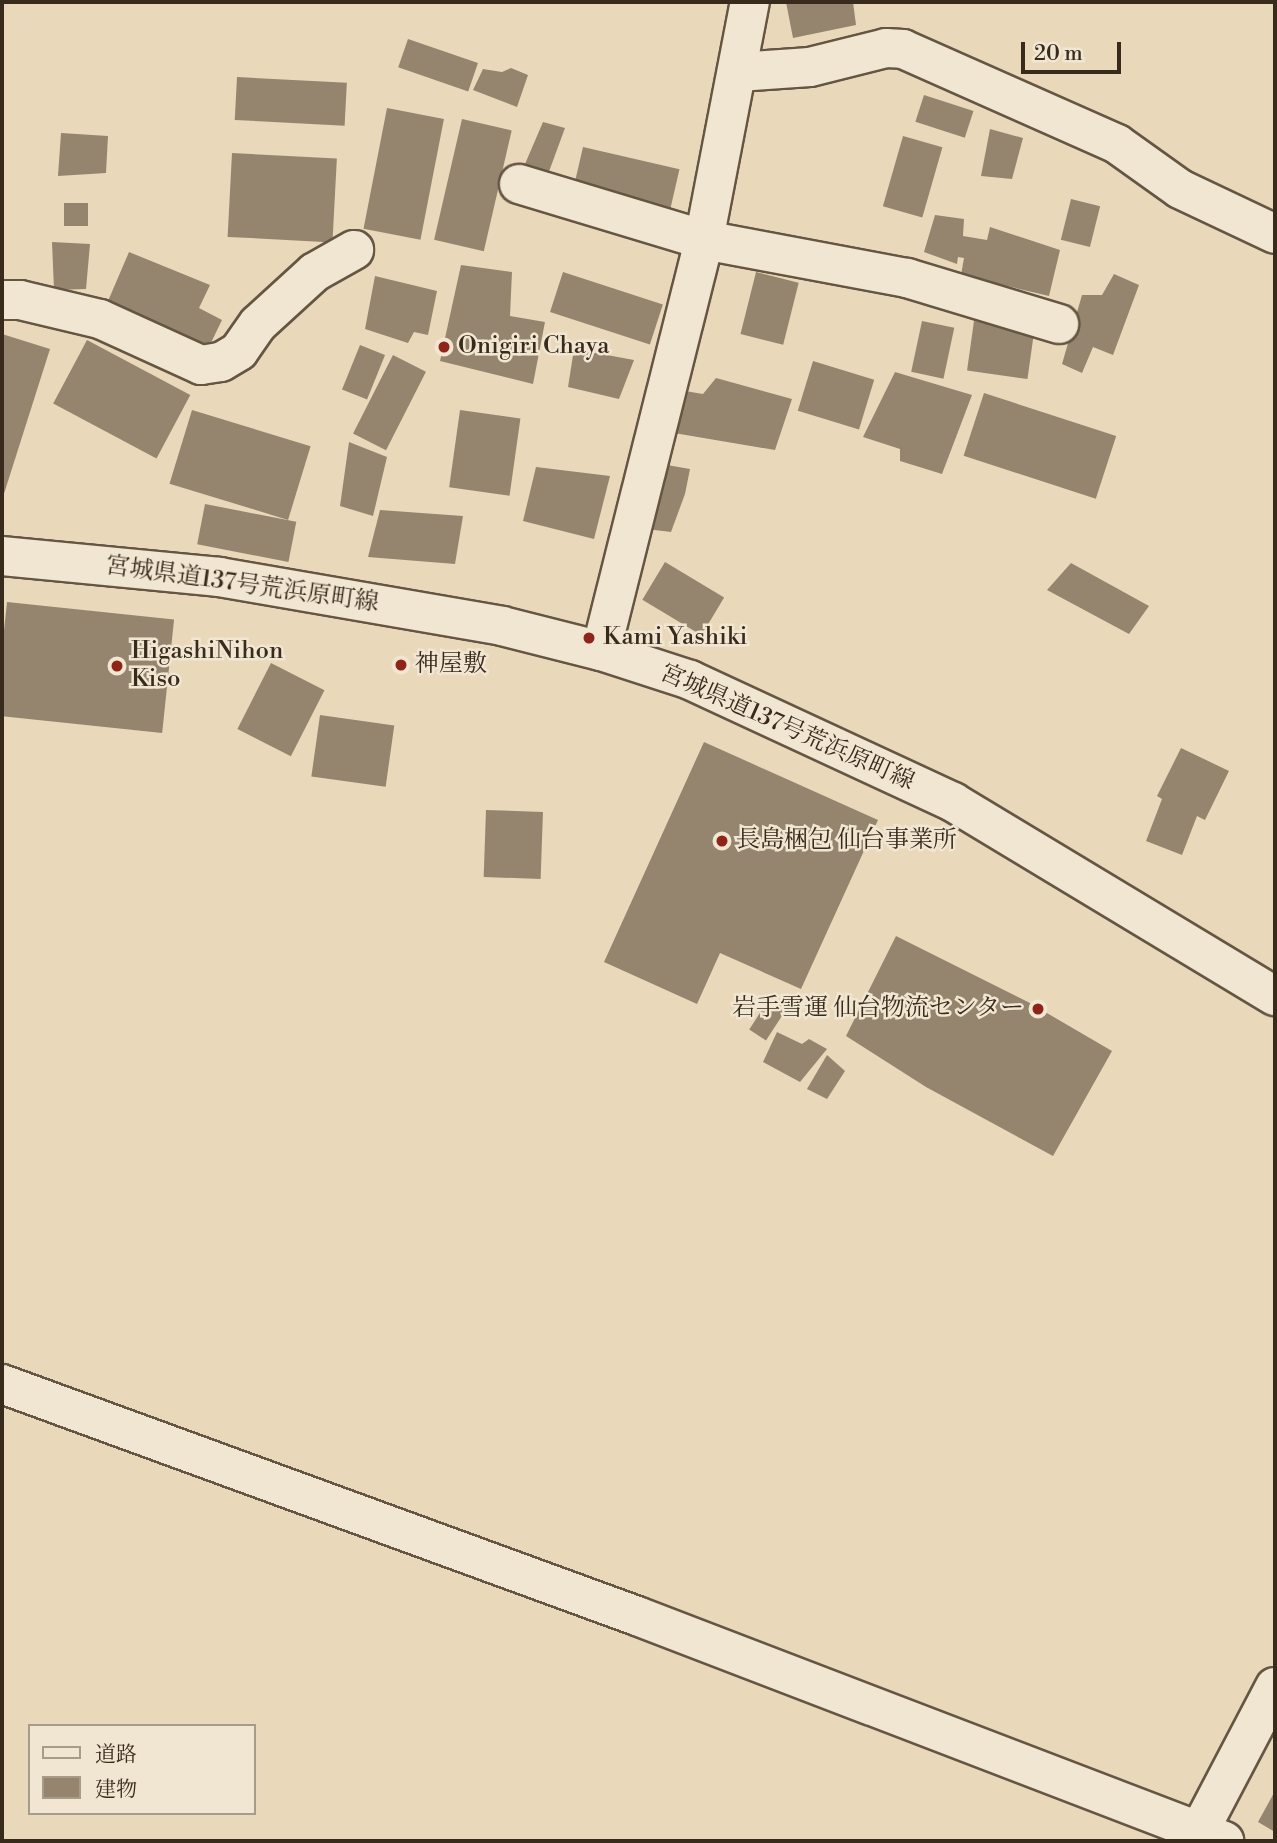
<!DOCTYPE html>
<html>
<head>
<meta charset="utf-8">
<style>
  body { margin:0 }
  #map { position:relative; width:1277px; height:1843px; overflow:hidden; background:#e9d9ba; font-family:"Libre Bodoni","Noto Serif JP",serif }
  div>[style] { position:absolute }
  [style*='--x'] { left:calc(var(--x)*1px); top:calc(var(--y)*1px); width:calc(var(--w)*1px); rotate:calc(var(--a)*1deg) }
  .building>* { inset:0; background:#95856e; transform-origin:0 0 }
  .roads { filter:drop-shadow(2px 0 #655644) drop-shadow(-2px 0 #655644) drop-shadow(0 2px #655644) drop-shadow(0 -2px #655644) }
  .minor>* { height:38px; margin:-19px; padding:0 19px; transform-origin:19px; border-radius:19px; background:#f1e6d2 }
  .tertiary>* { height:38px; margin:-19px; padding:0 19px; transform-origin:19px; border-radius:19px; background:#f1e6d2 }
  .secondary>* { height:38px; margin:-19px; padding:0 19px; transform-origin:19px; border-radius:19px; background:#f1e6d2 }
  .dots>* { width:19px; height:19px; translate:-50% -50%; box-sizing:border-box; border:4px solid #f1e6d2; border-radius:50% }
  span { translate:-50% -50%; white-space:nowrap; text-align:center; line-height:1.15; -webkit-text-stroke:5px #f1e6d2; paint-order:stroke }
  .poi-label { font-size:24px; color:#392b1c }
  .left { translate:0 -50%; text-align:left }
  .right { translate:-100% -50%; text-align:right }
  .street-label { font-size:24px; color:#392b1c }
  .frame { position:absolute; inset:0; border:4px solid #392b1c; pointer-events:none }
  .legend { position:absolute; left:28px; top:1724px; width:228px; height:91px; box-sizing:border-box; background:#f1e6d2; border:2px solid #a79b89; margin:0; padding:9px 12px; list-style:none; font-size:21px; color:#392b1c }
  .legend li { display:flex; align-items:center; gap:14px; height:35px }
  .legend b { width:35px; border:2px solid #a79b89 }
  .scale { position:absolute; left:1021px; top:42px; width:100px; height:32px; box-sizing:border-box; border:4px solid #392b1c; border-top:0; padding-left:9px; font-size:21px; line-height:24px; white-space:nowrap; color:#392b1c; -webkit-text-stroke:5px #f1e6d2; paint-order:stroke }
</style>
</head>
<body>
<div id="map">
  <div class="building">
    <div style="clip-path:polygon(786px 2px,853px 2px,856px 25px,793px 38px)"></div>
    <div style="left:408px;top:39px;width:74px;height:30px;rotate:19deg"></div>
    <div style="clip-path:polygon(511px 68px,528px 75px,517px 107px,473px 90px,483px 69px,502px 72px)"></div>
    <div style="left:237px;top:77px;width:110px;height:43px;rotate:3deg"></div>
    <div style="left:924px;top:95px;width:52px;height:28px;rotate:18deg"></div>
    <div style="left:387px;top:108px;width:58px;height:123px;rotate:11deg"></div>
    <div style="left:462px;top:119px;width:51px;height:124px;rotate:13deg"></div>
    <div style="clip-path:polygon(543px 122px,565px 128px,547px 177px,522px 171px)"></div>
    <div style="clip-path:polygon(990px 129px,1023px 138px,1012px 179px,981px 176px)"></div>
    <div style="clip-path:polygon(61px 133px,108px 136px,106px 173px,58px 176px)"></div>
    <div style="left:903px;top:136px;width:41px;height:73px;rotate:16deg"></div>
    <div style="left:583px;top:147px;width:99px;height:44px;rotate:13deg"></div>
    <div style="left:232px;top:153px;width:105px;height:84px;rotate:3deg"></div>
    <div style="left:1071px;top:199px;width:30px;height:42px;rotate:14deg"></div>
    <div style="left:88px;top:203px;width:23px;height:24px;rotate:90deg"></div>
    <div style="clip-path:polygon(935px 215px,964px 219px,963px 236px,987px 240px,990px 227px,1060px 250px,1049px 296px,961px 275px,964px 258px,958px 257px,957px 264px,924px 252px)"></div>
    <div style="clip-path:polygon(52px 242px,90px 244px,86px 289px,54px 290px)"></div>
    <div style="clip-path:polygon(129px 252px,210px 285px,199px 308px,222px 320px,208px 349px,108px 301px)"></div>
    <div style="clip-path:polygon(461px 265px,512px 272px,510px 316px,545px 322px,533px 384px,440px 361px)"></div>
    <div style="left:563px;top:272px;width:105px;height:42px;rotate:18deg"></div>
    <div style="left:756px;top:272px;width:44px;height:64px;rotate:14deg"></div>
    <div style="clip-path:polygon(1114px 274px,1139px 285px,1113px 355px,1093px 347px,1082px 373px,1062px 364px,1082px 295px,1102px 295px)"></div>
    <div style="clip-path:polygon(375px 276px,437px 291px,428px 335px,414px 332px,408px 343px,365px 329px)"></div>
    <div style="left:922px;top:321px;width:33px;height:52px;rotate:12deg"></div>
    <div style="left:974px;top:321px;width:61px;height:50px;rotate:8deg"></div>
    <div style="clip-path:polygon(2px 334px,50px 349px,2px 500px)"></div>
    <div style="left:87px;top:340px;width:117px;height:72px;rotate:28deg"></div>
    <div style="left:360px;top:345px;width:27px;height:48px;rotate:22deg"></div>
    <div style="clip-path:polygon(574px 349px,634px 360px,619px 399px,568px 387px)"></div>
    <div style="left:393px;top:355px;width:37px;height:88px;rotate:27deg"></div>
    <div style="left:813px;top:361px;width:64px;height:52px;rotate:17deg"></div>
    <div style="clip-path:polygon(895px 372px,972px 395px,942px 474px,900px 461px,900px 449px,863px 437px)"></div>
    <div style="clip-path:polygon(716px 378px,792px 399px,775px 450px,674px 433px,679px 390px,703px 394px)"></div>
    <div style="left:984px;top:393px;width:139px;height:66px;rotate:18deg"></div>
    <div style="left:192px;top:410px;width:124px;height:77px;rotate:17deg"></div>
    <div style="left:460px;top:410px;width:61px;height:78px;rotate:8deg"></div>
    <div style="clip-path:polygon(349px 442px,387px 457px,373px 516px,340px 506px)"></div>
    <div style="clip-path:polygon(667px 465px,690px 469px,685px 494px,671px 532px,646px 529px)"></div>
    <div style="clip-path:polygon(536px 467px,610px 476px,594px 539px,523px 521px)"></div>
    <div style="left:205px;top:504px;width:93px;height:41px;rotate:11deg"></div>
    <div style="clip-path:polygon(380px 510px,463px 516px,455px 564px,368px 557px)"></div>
    <div style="left:665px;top:562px;width:69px;height:44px;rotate:31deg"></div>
    <div style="clip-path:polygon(1071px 563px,1149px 606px,1129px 634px,1047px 590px)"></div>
    <div style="left:7px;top:602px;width:168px;height:114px;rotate:6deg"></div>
    <div style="left:271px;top:663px;width:60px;height:74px;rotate:27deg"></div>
    <div style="left:320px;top:715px;width:75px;height:62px;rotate:8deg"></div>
    <div style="clip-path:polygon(704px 742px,878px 820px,801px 989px,720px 953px,697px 1004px,604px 962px)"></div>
    <div style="clip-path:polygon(1181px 748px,1229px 771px,1205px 820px,1197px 816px,1182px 855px,1146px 841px,1162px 799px,1157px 796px)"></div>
    <div style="left:486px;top:810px;width:57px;height:67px;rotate:2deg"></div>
    <div style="clip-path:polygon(896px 936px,1028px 1002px,1112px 1051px,1053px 1156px,926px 1087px,846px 1036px)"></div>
    <div style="left:771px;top:996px;width:20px;height:40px;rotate:33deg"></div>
    <div style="clip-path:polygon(777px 1032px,802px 1044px,809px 1039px,827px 1049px,800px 1082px,763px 1062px)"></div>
    <div style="clip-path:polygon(827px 1055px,845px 1071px,827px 1099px,807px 1089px)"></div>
    <div style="clip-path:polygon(1275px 1791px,1275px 1832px,1258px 1822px)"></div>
  </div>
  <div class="roads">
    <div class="minor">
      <div style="--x:738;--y:72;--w:72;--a:-4"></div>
      <div style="--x:810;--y:67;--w:78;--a:-14"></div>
      <div style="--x:886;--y:48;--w:17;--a:3"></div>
      <div style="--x:903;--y:49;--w:234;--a:23.9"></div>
      <div style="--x:1117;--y:144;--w:77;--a:35.5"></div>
      <div style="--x:1180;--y:189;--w:105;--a:25.3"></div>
      <div style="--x:519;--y:184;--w:193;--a:16.8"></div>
      <div style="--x:704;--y:240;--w:207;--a:10.6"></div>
      <div style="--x:907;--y:278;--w:159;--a:16.8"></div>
      <div style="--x:2;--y:300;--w:18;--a:0"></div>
      <div style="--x:20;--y:300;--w:82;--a:13.4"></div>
      <div style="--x:100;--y:319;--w:111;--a:24.5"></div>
      <div style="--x:201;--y:365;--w:20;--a:-9"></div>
      <div style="--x:221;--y:362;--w:21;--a:-31"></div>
      <div style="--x:239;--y:351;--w:33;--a:-55"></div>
      <div style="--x:258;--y:324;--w:77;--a:-42.4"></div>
      <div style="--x:315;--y:272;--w:45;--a:-29.4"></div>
      <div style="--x:601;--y:651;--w:424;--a:-75.9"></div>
      <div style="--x:704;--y:240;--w:242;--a:-79.1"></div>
      <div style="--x:2;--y:1384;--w:676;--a:20.07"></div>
      <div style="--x:637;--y:1616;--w:629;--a:20.97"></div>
    </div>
    <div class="tertiary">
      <div style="--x:1194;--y:1841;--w:174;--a:-62.3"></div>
    </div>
    <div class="secondary">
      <div style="--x:2;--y:556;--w:218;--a:5.5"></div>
      <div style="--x:219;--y:577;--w:287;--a:9.8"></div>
      <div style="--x:502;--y:626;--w:102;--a:14.2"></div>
      <div style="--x:601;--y:651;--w:94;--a:18"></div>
      <div style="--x:690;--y:680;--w:290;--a:24.9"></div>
      <div style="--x:953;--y:802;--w:376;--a:31.1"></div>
    </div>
  </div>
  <div class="dots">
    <div style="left:444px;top:347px;background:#8f2418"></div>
    <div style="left:589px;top:638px;background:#8f2418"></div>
    <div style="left:401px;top:665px;background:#8f2418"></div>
    <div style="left:117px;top:666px;background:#8f2418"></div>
    <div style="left:722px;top:841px;background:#8f2418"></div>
    <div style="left:1038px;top:1009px;background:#8f2418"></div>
  </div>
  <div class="poi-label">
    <span class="left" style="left:458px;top:347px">Onigiri Chaya</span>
    <span class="left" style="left:603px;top:638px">Kami Yashiki</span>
    <span class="left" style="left:131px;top:666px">HigashiNihon<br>Kiso</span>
    <span class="left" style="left:415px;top:665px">神屋敷</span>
    <span class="left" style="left:736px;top:841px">長島梱包 仙台事業所</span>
    <span class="right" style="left:1024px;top:1009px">岩手雪運 仙台物流センター</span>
  </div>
  <div class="street-label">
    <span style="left:242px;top:585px;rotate:8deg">宮城県道137号荒浜原町線</span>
    <span style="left:787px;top:728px;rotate:24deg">宮城県道137号荒浜原町線</span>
  </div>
  <div class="frame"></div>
  <ul class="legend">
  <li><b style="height:9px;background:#f1e6d2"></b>道路</li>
  <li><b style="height:19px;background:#95856e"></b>建物</li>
  </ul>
  <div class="scale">20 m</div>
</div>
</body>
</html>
